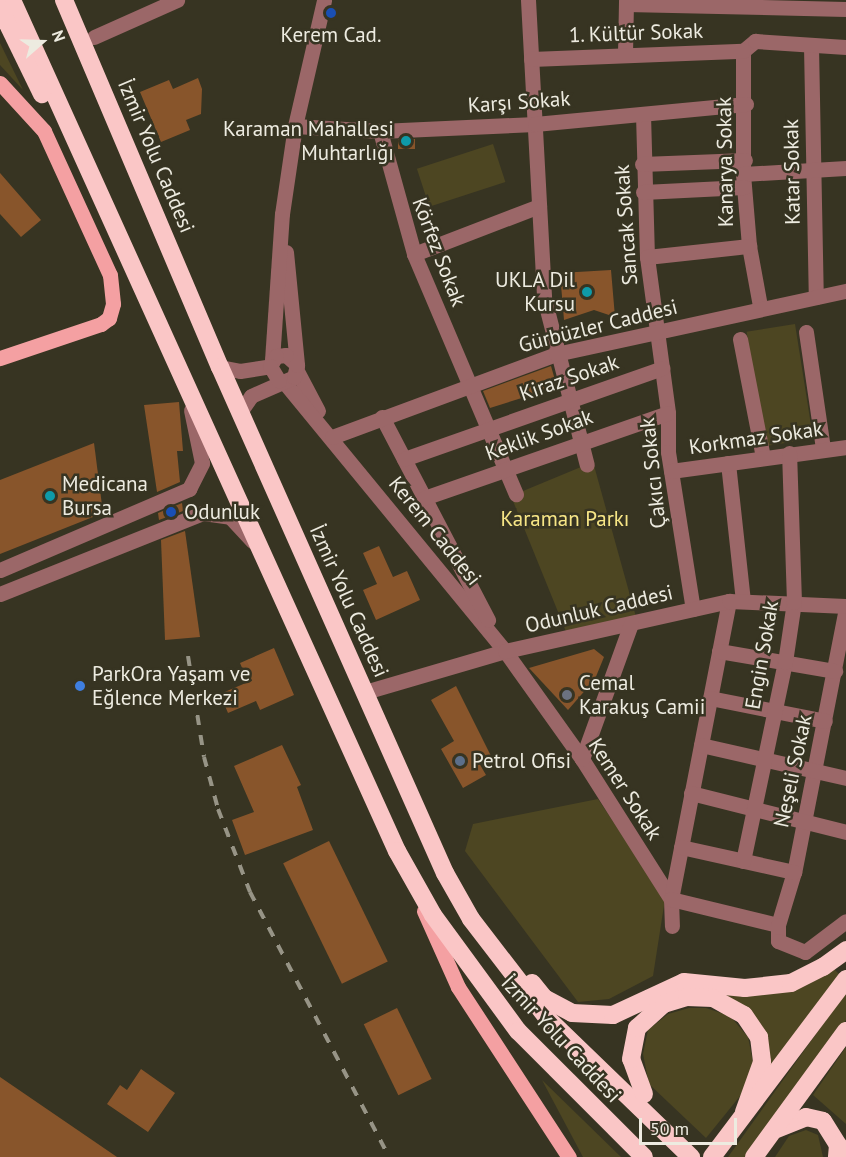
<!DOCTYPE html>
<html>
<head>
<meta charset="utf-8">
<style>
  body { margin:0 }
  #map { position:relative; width:846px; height:1157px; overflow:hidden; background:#373422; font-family:"PT Sans",sans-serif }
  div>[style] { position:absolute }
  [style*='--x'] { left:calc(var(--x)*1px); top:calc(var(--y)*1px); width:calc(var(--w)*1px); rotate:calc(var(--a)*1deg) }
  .green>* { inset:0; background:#4d4622; transform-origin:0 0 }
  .building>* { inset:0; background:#88552b; transform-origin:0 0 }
  .minor>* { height:15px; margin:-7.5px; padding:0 7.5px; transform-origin:7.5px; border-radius:7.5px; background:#9b6768 }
  .major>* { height:15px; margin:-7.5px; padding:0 7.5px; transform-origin:7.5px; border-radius:7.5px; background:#f4a0a2 }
  .highway>* { height:18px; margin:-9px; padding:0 9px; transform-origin:9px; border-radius:9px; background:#fac6c6 }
  .rail>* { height:4px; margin-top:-2px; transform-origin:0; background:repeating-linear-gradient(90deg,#979486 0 10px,transparent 0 20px) }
  .dots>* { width:16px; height:16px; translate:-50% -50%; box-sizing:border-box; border:3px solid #373422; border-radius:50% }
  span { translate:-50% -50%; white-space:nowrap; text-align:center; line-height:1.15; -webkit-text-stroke:5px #373422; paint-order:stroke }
  .street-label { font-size:21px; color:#edebe0 }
  .poi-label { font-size:21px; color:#edebe0 }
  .right { translate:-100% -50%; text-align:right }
  .left { translate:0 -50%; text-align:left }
  .park-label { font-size:21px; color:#f7e686 }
  .north { position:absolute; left:12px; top:12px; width:60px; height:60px; -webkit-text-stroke:4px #373422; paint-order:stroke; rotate:70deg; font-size:16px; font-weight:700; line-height:24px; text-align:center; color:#edebe0 }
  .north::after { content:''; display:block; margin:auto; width:21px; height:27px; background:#edebe0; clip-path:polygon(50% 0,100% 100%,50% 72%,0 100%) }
  .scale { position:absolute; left:639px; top:1118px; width:98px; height:27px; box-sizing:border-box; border:3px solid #edebe0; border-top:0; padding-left:8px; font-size:18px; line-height:21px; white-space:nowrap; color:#edebe0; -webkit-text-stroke:4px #373422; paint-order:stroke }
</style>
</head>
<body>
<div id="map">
  <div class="green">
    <div style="clip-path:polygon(0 43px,23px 90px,0 65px)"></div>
    <div style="left:493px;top:144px;width:40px;height:80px;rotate:72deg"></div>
    <div style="left:795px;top:324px;width:116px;height:49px;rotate:81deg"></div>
    <div style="clip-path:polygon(593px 462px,636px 617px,567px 634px,511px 496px)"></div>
    <div style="clip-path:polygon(598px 799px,665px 899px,653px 976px,609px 999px,578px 1002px,465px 851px,473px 824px)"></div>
    <div style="clip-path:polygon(834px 969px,839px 974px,769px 1073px,768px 1044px,716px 991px,771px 994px,798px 988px)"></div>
    <div style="clip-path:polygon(846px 992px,846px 1020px,748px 1157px,728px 1157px)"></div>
    <div style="clip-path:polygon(689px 1008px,706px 1008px,730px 1016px,748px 1037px,753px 1062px,749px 1085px,706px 1138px,649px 1084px,643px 1054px,648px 1030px,668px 1014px)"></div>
    <div style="clip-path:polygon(846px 1047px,846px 1124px,813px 1095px)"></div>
    <div style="clip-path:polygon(542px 1080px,621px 1157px,583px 1157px)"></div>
    <div style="clip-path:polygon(806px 1130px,818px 1135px,823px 1157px,775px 1157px,789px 1136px)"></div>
  </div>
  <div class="building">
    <div style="clip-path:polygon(198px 78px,202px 89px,201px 114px,186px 120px,190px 130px,161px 142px,140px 92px,169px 80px,173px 89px)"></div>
    <div style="left:415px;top:139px;width:10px;height:17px;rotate:90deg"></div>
    <div style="clip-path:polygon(0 173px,41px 220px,21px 237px,0 214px)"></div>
    <div style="clip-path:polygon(611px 270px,615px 317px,594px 310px,564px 320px,560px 273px)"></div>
    <div style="clip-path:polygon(551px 366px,557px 387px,490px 408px,483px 391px)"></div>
    <div style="clip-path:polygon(179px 402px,183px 451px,177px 451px,180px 482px,157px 492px,144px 405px)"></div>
    <div style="clip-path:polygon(94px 443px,103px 513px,0 554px,0 480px)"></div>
    <div style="clip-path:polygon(182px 503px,183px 511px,159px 520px,158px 513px)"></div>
    <div style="clip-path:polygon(185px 531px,200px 637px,165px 640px,161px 540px)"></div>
    <div style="clip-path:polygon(379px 546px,393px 577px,407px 571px,420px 600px,376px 620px,363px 590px,377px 584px,363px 553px)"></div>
    <div style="clip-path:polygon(274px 648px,294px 695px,260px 710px,256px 701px,228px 713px,220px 694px,248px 682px,240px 663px)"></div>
    <div style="clip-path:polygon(594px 649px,604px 657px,595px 679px,568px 710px,529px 668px)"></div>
    <div style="clip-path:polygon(456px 686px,491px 756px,479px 763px,486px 775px,463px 788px,441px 749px,454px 741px,431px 700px)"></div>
    <div style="clip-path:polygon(282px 745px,301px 785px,297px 787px,313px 830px,245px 855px,232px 820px,254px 812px,234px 766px)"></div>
    <div style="left:329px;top:841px;width:134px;height:51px;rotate:64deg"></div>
    <div style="left:397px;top:1008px;width:79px;height:37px;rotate:64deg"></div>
    <div style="clip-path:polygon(141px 1069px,175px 1093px,148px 1132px,107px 1104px,120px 1085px,127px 1090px)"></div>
    <div style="clip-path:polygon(0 1077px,117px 1157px,0 1157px)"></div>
  </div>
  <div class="minor">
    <div style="--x:528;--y:0;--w:298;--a:86.9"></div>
    <div style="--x:544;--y:298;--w:172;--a:75.6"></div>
    <div style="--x:626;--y:4;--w:220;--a:1.3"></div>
    <div style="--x:94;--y:37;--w:91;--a:-24"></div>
    <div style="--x:811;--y:46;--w:251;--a:88.9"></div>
    <div style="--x:743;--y:51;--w:123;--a:90"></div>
    <div style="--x:743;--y:174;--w:72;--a:85.2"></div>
    <div style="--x:749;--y:246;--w:61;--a:79.6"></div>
    <div style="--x:743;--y:51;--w:16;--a:-40"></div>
    <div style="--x:755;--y:41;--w:91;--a:3.8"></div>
    <div style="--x:625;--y:54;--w:54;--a:-88.9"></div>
    <div style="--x:531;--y:59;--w:212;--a:-2.2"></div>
    <div style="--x:643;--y:114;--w:143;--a:88.4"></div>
    <div style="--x:647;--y:257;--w:157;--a:82.3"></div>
    <div style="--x:668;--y:413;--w:39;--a:90"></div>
    <div style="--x:668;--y:452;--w:159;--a:81"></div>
    <div style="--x:295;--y:126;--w:85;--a:3.4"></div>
    <div style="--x:380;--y:131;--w:155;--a:-2.6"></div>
    <div style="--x:535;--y:124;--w:212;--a:-5.4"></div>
    <div style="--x:380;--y:131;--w:128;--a:74.5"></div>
    <div style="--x:414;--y:254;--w:261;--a:67"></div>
    <div style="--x:642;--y:164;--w:103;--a:-2.2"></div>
    <div style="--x:743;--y:174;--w:103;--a:-3.3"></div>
    <div style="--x:643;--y:192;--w:101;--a:-2.8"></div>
    <div style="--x:286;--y:252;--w:114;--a:84.4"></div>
    <div style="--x:414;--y:254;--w:134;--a:-21"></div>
    <div style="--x:647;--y:257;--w:103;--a:-6.2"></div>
    <div style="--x:806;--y:332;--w:117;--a:81.7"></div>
    <div style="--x:740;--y:339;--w:120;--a:79"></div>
    <div style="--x:272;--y:360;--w:146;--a:-86.1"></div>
    <div style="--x:282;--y:214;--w:89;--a:-81.6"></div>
    <div style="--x:295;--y:126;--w:129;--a:-77"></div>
    <div style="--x:220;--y:367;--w:20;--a:11"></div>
    <div style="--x:240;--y:371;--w:30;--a:-9"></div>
    <div style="--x:297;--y:371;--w:45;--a:62.3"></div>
    <div style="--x:284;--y:382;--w:348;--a:50.6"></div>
    <div style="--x:505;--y:651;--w:133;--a:54.5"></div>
    <div style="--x:582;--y:759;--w:166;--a:57.6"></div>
    <div style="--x:671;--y:899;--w:27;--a:88"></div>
    <div style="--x:240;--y:412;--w:19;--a:-55"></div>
    <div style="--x:251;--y:396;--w:47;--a:-23.8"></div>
    <div style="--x:294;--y:377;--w:12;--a:-76"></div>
    <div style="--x:297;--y:365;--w:15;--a:-138"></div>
    <div style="--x:286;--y:355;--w:10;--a:174"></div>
    <div style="--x:276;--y:356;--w:12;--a:121"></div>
    <div style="--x:270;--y:366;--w:17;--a:59"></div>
    <div style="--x:382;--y:417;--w:229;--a:62.4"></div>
    <div style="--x:332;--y:437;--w:239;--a:-20.3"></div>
    <div style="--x:556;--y:354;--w:297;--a:-12.3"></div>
    <div style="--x:404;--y:459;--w:274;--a:-19.4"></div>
    <div style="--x:728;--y:463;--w:138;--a:83.8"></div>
    <div style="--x:671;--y:471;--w:177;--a:-7.8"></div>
    <div style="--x:424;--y:498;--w:258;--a:-19.2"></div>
    <div style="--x:0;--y:570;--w:206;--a:-23.2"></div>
    <div style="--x:189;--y:489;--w:29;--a:-63"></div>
    <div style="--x:202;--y:463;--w:54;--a:-101.7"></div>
    <div style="--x:0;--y:594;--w:219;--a:-21.8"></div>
    <div style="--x:203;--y:513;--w:27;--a:8"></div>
    <div style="--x:230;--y:517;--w:33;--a:47"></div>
    <div style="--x:729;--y:601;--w:304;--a:101"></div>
    <div style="--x:671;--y:899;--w:110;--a:13.7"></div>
    <div style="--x:846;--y:608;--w:269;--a:101.1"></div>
    <div style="--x:794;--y:872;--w:55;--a:106.8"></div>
    <div style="--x:778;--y:925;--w:16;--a:90"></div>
    <div style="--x:778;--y:941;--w:29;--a:22"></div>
    <div style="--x:805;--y:952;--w:51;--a:-37.1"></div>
    <div style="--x:719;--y:651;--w:118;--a:9.8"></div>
    <div style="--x:365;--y:692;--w:146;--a:-16.3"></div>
    <div style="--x:505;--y:651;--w:230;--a:-12.6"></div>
    <div style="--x:729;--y:601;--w:117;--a:2.4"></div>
    <div style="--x:710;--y:698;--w:117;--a:11.3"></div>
    <div style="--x:701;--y:745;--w:149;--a:12.8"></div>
    <div style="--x:582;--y:759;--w:144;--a:-70.1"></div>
    <div style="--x:691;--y:793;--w:160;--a:14.1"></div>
    <div style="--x:681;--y:847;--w:116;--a:12.5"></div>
    <div style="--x:743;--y:861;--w:203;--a:-78.1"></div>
    <div style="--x:785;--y:662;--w:61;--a:-81.5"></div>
    <div style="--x:794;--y:602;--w:149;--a:-91.9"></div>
  </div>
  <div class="major">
    <div style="--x:0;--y:83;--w:65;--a:47.5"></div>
    <div style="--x:44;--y:131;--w:158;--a:65.4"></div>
    <div style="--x:110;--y:275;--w:29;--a:84"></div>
    <div style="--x:113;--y:304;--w:15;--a:106"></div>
    <div style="--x:109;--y:318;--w:10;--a:143"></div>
    <div style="--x:101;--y:324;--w:107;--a:161.4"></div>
    <div style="--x:424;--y:911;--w:83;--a:65.9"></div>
    <div style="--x:458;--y:987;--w:203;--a:56.9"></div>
  </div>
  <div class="highway">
    <div style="--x:12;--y:0;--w:934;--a:65.66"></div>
    <div style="--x:397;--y:851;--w:73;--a:60.6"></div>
    <div style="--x:433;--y:915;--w:144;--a:53.8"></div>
    <div style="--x:518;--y:1031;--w:178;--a:45"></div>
    <div style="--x:64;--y:0;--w:399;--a:67"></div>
    <div style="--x:220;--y:367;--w:554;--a:66.03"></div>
    <div style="--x:445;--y:873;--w:53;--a:60.5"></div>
    <div style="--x:471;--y:919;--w:126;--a:52.4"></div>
    <div style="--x:548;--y:1019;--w:199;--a:44"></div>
    <div style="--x:0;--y:8;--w:96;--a:64"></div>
    <div style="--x:532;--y:983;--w:19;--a:51"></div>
    <div style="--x:544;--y:998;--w:32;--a:28"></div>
    <div style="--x:572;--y:1013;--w:41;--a:2.8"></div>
    <div style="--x:613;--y:1015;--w:78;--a:-24.9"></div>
    <div style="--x:684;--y:982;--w:61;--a:5.6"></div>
    <div style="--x:745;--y:988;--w:46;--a:-6.2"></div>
    <div style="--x:791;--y:983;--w:36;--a:-27"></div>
    <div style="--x:823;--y:967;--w:29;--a:-36"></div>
    <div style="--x:644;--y:1094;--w:37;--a:-110"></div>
    <div style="--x:631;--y:1059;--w:32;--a:-79"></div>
    <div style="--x:637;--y:1028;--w:36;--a:-42"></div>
    <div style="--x:664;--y:1004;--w:24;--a:-17"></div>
    <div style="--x:687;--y:997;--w:26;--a:2"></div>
    <div style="--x:713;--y:998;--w:35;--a:29"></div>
    <div style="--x:744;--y:1015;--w:27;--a:56"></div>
    <div style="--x:759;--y:1037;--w:25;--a:83"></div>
    <div style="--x:762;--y:1062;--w:53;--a:109.8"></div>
    <div style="--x:777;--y:1129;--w:31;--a:-22"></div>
    <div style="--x:806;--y:1117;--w:17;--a:13"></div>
    <div style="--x:823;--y:1121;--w:28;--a:58"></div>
    <div style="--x:838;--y:1145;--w:12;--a:95"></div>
    <div style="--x:712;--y:1157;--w:223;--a:-53"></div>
    <div style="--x:754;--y:1157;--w:156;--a:-53.9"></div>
  </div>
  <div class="rail">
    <div style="--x:188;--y:656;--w:102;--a:81"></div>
    <div style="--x:204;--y:757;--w:54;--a:74.9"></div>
    <div style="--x:218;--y:809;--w:89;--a:68.9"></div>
    <div style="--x:250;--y:892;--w:299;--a:62.3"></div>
  </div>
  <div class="dots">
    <div style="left:331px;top:13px;background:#1a4fb4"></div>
    <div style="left:406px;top:141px;background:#0f9aa8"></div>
    <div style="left:587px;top:292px;background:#0f9aa8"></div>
    <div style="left:50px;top:496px;background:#0f9aa8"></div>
    <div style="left:171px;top:512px;background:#1a4fb4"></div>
    <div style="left:80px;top:686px;background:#3f7fe0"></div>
    <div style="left:567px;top:695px;background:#6b7280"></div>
    <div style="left:460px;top:761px;background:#5c6f8a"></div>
  </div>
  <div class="street-label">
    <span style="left:636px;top:33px;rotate:-2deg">1. Kültür Sokak</span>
    <span style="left:519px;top:102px;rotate:-4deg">Karşı Sokak</span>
    <span style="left:156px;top:156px;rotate:67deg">İzmir Yolu Caddesi</span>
    <span style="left:725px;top:162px;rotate:-91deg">Kanarya Sokak</span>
    <span style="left:792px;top:172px;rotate:-91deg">Katar Sokak</span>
    <span style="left:626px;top:225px;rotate:-94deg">Sancak Sokak</span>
    <span style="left:439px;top:252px;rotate:69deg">Körfez Sokak</span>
    <span style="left:598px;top:326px;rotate:-14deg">Gürbüzler Caddesi</span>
    <span style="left:569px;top:378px;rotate:-19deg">Kiraz Sokak</span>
    <span style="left:539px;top:435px;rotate:-20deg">Keklik Sokak</span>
    <span style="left:756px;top:438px;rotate:-8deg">Korkmaz Sokak</span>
    <span style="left:653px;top:473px;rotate:-96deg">Çakıcı Sokak</span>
    <span style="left:435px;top:531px;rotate:51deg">Kerem Caddesi</span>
    <span style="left:349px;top:601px;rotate:66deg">İzmir Yolu Caddesi</span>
    <span style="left:599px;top:609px;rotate:-13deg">Odunluk Caddesi</span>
    <span style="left:762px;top:655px;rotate:-80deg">Engin Sokak</span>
    <span style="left:793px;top:771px;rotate:-78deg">Neşeli Sokak</span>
    <span style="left:625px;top:789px;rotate:57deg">Kemer Sokak</span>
    <span style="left:561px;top:1039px;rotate:47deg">İzmir Yolu Caddesi</span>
  </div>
  <div class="poi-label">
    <span style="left:331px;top:35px">Kerem Cad.</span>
    <span class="right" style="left:394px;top:141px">Karaman Mahallesi<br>Muhtarlığı</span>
    <span class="right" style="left:575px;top:292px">UKLA Dil<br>Kursu</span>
    <span class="left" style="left:62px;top:496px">Medicana<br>Bursa</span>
    <span class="left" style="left:184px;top:512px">Odunluk</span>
    <span class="left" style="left:92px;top:686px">ParkOra Yaşam ve<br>Eğlence Merkezi</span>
    <span class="left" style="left:579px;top:695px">Cemal<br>Karakuş Camii</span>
    <span class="left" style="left:472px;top:761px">Petrol Ofisi</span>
  </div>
  <div class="park-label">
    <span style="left:565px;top:519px">Karaman Parkı</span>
  </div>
  <div class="north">N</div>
  <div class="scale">50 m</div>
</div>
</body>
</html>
